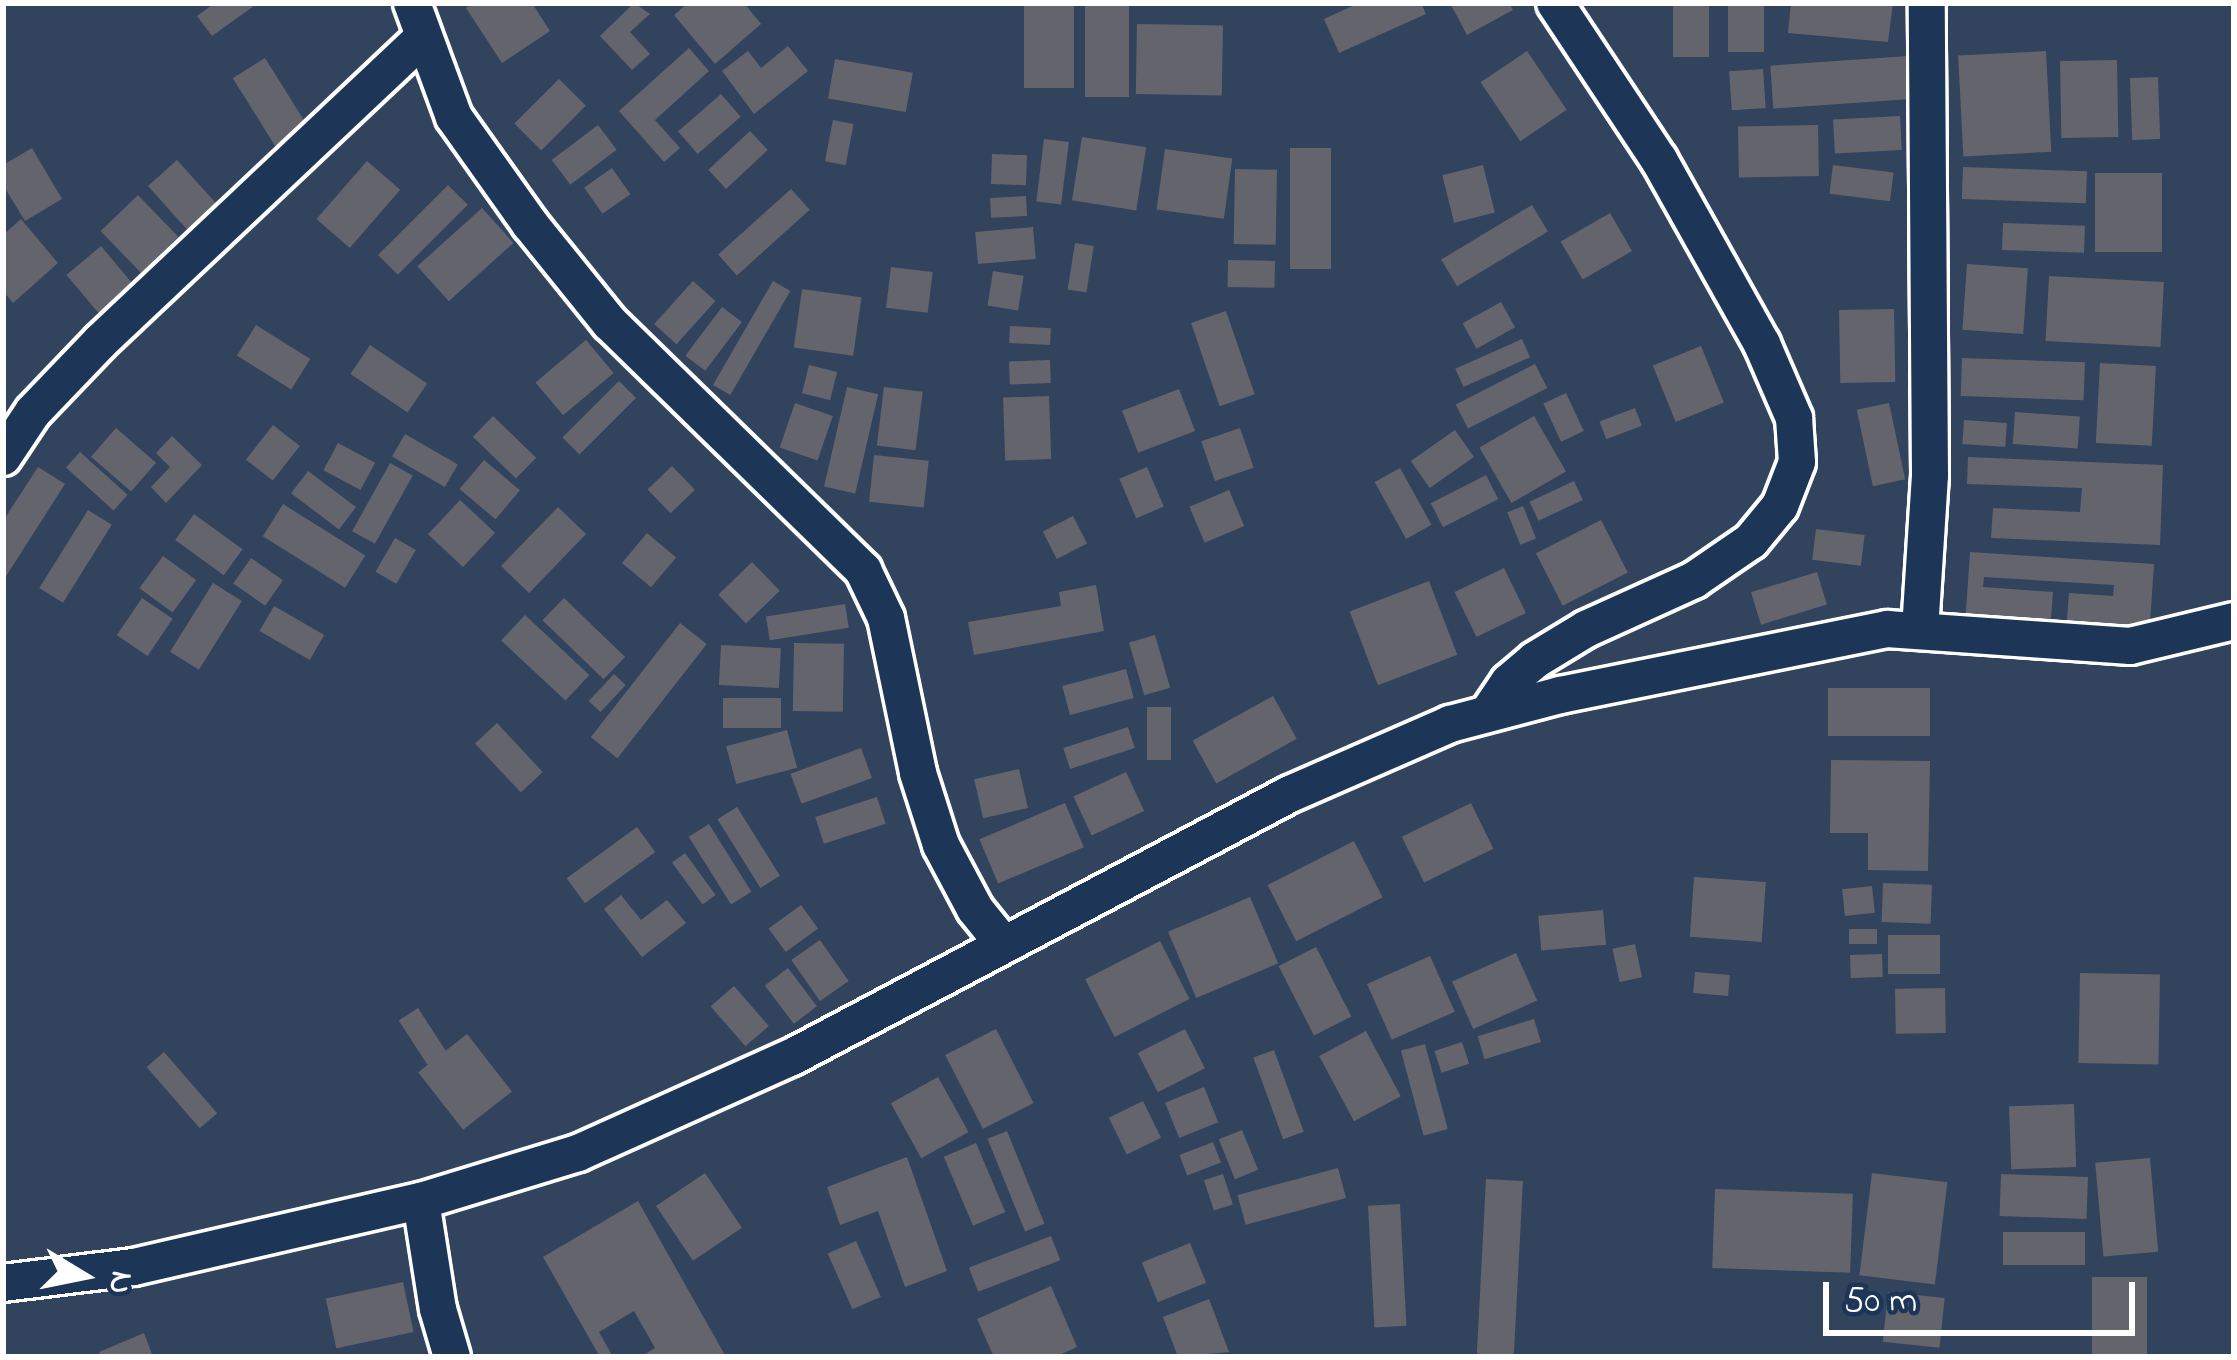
<!DOCTYPE html>
<html>
<head>
<meta charset="utf-8">
<style>
  body { margin:0 }
  #map { position:relative; width:2237px; height:1360px; overflow:hidden; background:#32435e; font-family:"Indie Flower",sans-serif }
  div>[style] { position:absolute }
  [style*='--x'] { left:calc(var(--x)*1px); top:calc(var(--y)*1px); width:calc(var(--w)*1px); rotate:calc(var(--a)*1deg) }
  .building>* { inset:0; background:#64646d; transform-origin:0 0 }
  .roads { filter:drop-shadow(3px 0 #fff) drop-shadow(-3px 0 #fff) drop-shadow(0 3px #fff) drop-shadow(0 -3px #fff) }
  .street>* { height:36px; margin:-18px; padding:0 18px; transform-origin:18px; border-radius:18px; background:#1d3557 }
  span { translate:-50% -50%; white-space:nowrap; text-align:center; line-height:1.15; -webkit-text-stroke:10px #1d3557; paint-order:stroke }
  .frame { position:absolute; inset:0; border:6px solid #fff; pointer-events:none }
  .north { position:absolute; left:24px; top:1216px; width:120px; height:120px; -webkit-text-stroke:9px #1d3557; paint-order:stroke; rotate:100deg; font-size:33px; font-weight:700; line-height:48px; text-align:center; color:#fff }
  .north::after { content:''; display:block; margin:auto; width:42px; height:54px; background:#fff; clip-path:polygon(50% 0,100% 100%,50% 72%,0 100%) }
  .scale { position:absolute; left:1823px; top:1282px; width:312px; height:54px; box-sizing:border-box; border:6px solid #fff; border-top:0; padding-left:15px; font-size:36px; line-height:42px; white-space:nowrap; color:#fff; -webkit-text-stroke:9px #1d3557; paint-order:stroke }
</style>
</head>
<body>
<div id="map">
  <div class="building">
    <div style="clip-path:polygon(215px 3px,258px 3px,212px 36px,197px 16px)"></div>
    <div style="clip-path:polygon(472px 3px,532px 3px,550px 31px,502px 63px,466px 8px)"></div>
    <div style="clip-path:polygon(634px 3px,650px 14px,630px 32px,650px 54px,632px 70px,600px 36px)"></div>
    <div style="clip-path:polygon(688px 3px,744px 3px,761px 24px,715px 64px,674px 15px)"></div>
    <div style="left:1024px;top:3px;width:50px;height:85px"></div>
    <div style="left:1085px;top:3px;width:44px;height:94px"></div>
    <div style="clip-path:polygon(1359px 3px,1421px 3px,1426px 14px,1339px 53px,1324px 19px)"></div>
    <div style="clip-path:polygon(1450px 3px,1509px 3px,1513px 10px,1467px 35px)"></div>
    <div style="left:1673px;top:3px;width:36px;height:54px"></div>
    <div style="left:1728px;top:3px;width:36px;height:49px"></div>
    <div style="clip-path:polygon(1791px 3px,1893px 3px,1888px 42px,1788px 33px)"></div>
    <div style="left:1137px;top:24px;width:86px;height:70px;rotate:1deg"></div>
    <div style="clip-path:polygon(788px 46px,808px 71px,754px 114px,722px 71px,748px 51px,761px 68px)"></div>
    <div style="clip-path:polygon(689px 48px,709px 71px,655px 120px,680px 148px,664px 162px,619px 111px)"></div>
    <div style="left:1527px;top:51px;width:71px;height:56px;rotate:56deg"></div>
    <div style="left:2046px;top:51px;width:101px;height:88px;rotate:87deg"></div>
    <div style="left:1908px;top:56px;width:43px;height:138px;rotate:86deg"></div>
    <div style="left:265px;top:58px;width:82px;height:38px;rotate:58deg"></div>
    <div style="left:835px;top:59px;width:79px;height:40px;rotate:10deg"></div>
    <div style="left:2117px;top:60px;width:77px;height:57px;rotate:89deg"></div>
    <div style="left:1763px;top:69px;width:39px;height:34px;rotate:86deg"></div>
    <div style="left:2158px;top:77px;width:62px;height:28px;rotate:88deg"></div>
    <div style="left:559px;top:79px;width:38px;height:63px;rotate:45deg"></div>
    <div style="left:721px;top:94px;width:30px;height:57px;rotate:49deg"></div>
    <div style="left:1900px;top:116px;width:34px;height:67px;rotate:87deg"></div>
    <div style="left:833px;top:120px;width:21px;height:42px;rotate:11deg"></div>
    <div style="left:598px;top:125px;width:31px;height:58px;rotate:53deg"></div>
    <div style="left:1818px;top:125px;width:51px;height:80px;rotate:89deg"></div>
    <div style="left:750px;top:131px;width:26px;height:57px;rotate:47deg"></div>
    <div style="left:1082px;top:137px;width:65px;height:64px;rotate:9deg"></div>
    <div style="left:1044px;top:139px;width:25px;height:63px;rotate:7deg"></div>
    <div style="clip-path:polygon(32px 148px,62px 199px,25px 221px,3px 185px,3px 165px)"></div>
    <div style="left:1290px;top:148px;width:41px;height:121px"></div>
    <div style="left:1165px;top:149px;width:68px;height:61px;rotate:8deg"></div>
    <div style="left:992px;top:154px;width:35px;height:30px;rotate:2deg"></div>
    <div style="left:177px;top:160px;width:62px;height:39px;rotate:48deg"></div>
    <div style="left:367px;top:161px;width:44px;height:77px;rotate:41deg"></div>
    <div style="left:1483px;top:165px;width:49px;height:42px;rotate:76deg"></div>
    <div style="left:1833px;top:165px;width:61px;height:29px;rotate:7deg"></div>
    <div style="left:1963px;top:167px;width:124px;height:32px;rotate:2deg"></div>
    <div style="left:612px;top:168px;width:32px;height:34px;rotate:55deg"></div>
    <div style="left:1235px;top:169px;width:42px;height:75px;rotate:1deg"></div>
    <div style="left:2095px;top:173px;width:67px;height:79px"></div>
    <div style="left:448px;top:185px;width:28px;height:99px;rotate:45deg"></div>
    <div style="left:791px;top:189px;width:28px;height:98px;rotate:48deg"></div>
    <div style="left:138px;top:195px;width:58px;height:52px;rotate:46deg"></div>
    <div style="left:1026px;top:196px;width:20px;height:36px;rotate:87deg"></div>
    <div style="left:1532px;top:205px;width:31px;height:106px;rotate:59deg"></div>
    <div style="left:482px;top:208px;width:47px;height:87px;rotate:48deg"></div>
    <div style="left:1610px;top:213px;width:44px;height:57px;rotate:60deg"></div>
    <div style="clip-path:polygon(21px 219px,58px 263px,13px 303px,3px 291px,3px 235px)"></div>
    <div style="left:2003px;top:223px;width:82px;height:27px;rotate:2deg"></div>
    <div style="left:1033px;top:227px;width:32px;height:58px;rotate:85deg"></div>
    <div style="left:1075px;top:243px;width:19px;height:47px;rotate:9deg"></div>
    <div style="left:101px;top:246px;width:53px;height:45px;rotate:50deg"></div>
    <div style="left:1228px;top:260px;width:47px;height:27px;rotate:1deg"></div>
    <div style="left:1967px;top:264px;width:61px;height:66px;rotate:4deg"></div>
    <div style="left:891px;top:267px;width:42px;height:41px;rotate:7deg"></div>
    <div style="left:993px;top:271px;width:31px;height:35px;rotate:9deg"></div>
    <div style="left:2049px;top:276px;width:115px;height:65px;rotate:3deg"></div>
    <div style="left:693px;top:281px;width:30px;height:58px;rotate:42deg"></div>
    <div style="left:773px;top:281px;width:20px;height:120px;rotate:30deg"></div>
    <div style="left:802px;top:289px;width:60px;height:59px;rotate:8deg"></div>
    <div style="left:1501px;top:302px;width:29px;height:44px;rotate:61deg"></div>
    <div style="left:722px;top:307px;width:25px;height:61px;rotate:37deg"></div>
    <div style="left:1894px;top:309px;width:73px;height:55px;rotate:89deg"></div>
    <div style="left:1226px;top:311px;width:88px;height:37px;rotate:71deg"></div>
    <div style="left:256px;top:325px;width:64px;height:36px;rotate:32deg"></div>
    <div style="left:1010px;top:326px;width:41px;height:17px;rotate:3deg"></div>
    <div style="left:1522px;top:339px;width:20px;height:73px;rotate:66deg"></div>
    <div style="left:586px;top:340px;width:43px;height:66px;rotate:50deg"></div>
    <div style="left:370px;top:345px;width:69px;height:35px;rotate:34deg"></div>
    <div style="left:1701px;top:346px;width:61px;height:52px;rotate:68deg"></div>
    <div style="left:1962px;top:358px;width:123px;height:38px;rotate:2deg"></div>
    <div style="left:1050px;top:360px;width:23px;height:41px;rotate:88deg"></div>
    <div style="left:2100px;top:363px;width:56px;height:80px;rotate:3deg"></div>
    <div style="left:1535px;top:364px;width:27px;height:89px;rotate:63deg"></div>
    <div style="left:809px;top:365px;width:29px;height:29px;rotate:14deg"></div>
    <div style="left:619px;top:381px;width:24px;height:80px;rotate:45deg"></div>
    <div style="left:847px;top:387px;width:32px;height:102px;rotate:13deg"></div>
    <div style="left:884px;top:387px;width:39px;height:59px;rotate:7deg"></div>
    <div style="left:1179px;top:389px;width:45px;height:61px;rotate:69deg"></div>
    <div style="left:1566px;top:393px;width:42px;height:25px;rotate:65deg"></div>
    <div style="left:1049px;top:396px;width:63px;height:46px;rotate:88deg"></div>
    <div style="left:795px;top:403px;width:40px;height:47px;rotate:19deg"></div>
    <div style="left:1889px;top:403px;width:78px;height:33px;rotate:78deg"></div>
    <div style="left:1635px;top:408px;width:19px;height:38px;rotate:69deg"></div>
    <div style="left:2015px;top:412px;width:65px;height:32px;rotate:4deg"></div>
    <div style="left:493px;top:416px;width:60px;height:29px;rotate:44deg"></div>
    <div style="left:1534px;top:416px;width:64px;height:63px;rotate:60deg"></div>
    <div style="left:1964px;top:420px;width:43px;height:24px;rotate:4deg"></div>
    <div style="left:273px;top:425px;width:34px;height:44px;rotate:38deg"></div>
    <div style="left:116px;top:428px;width:53px;height:38px;rotate:41deg"></div>
    <div style="left:1240px;top:428px;width:42px;height:41px;rotate:71deg"></div>
    <div style="left:1455px;top:430px;width:33px;height:54px;rotate:55deg"></div>
    <div style="left:405px;top:434px;width:61px;height:26px;rotate:30deg"></div>
    <div style="clip-path:polygon(172px 436px,202px 465px,166px 503px,151px 487px,170px 467px,156px 453px)"></div>
    <div style="left:338px;top:443px;width:42px;height:31px;rotate:28deg"></div>
    <div style="left:80px;top:452px;width:64px;height:21px;rotate:42deg"></div>
    <div style="left:874px;top:455px;width:55px;height:47px;rotate:6deg"></div>
    <div style="clip-path:polygon(1968px 457px,2163px 465px,2160px 545px,1991px 538px,1993px 508px,2080px 512px,2082px 488px,1967px 484px)"></div>
    <div style="left:484px;top:460px;width:47px;height:38px;rotate:40deg"></div>
    <div style="left:390px;top:463px;width:26px;height:78px;rotate:29deg"></div>
    <div style="left:672px;top:466px;width:33px;height:34px;rotate:46deg"></div>
    <div style="clip-path:polygon(38px 467px,65px 484px,3px 581px,3px 521px)"></div>
    <div style="left:1147px;top:467px;width:43px;height:30px;rotate:67deg"></div>
    <div style="left:1400px;top:468px;width:65px;height:29px;rotate:61deg"></div>
    <div style="left:308px;top:471px;width:60px;height:28px;rotate:37deg"></div>
    <div style="left:1486px;top:475px;width:27px;height:62px;rotate:63deg"></div>
    <div style="left:1574px;top:481px;width:21px;height:49px;rotate:65deg"></div>
    <div style="left:1229px;top:490px;width:39px;height:43px;rotate:67deg"></div>
    <div style="left:460px;top:500px;width:48px;height:47px;rotate:43deg"></div>
    <div style="left:283px;top:504px;width:97px;height:38px;rotate:32deg"></div>
    <div style="left:1523px;top:506px;width:35px;height:17px;rotate:68deg"></div>
    <div style="left:558px;top:507px;width:39px;height:82px;rotate:44deg"></div>
    <div style="left:88px;top:510px;width:28px;height:92px;rotate:32deg"></div>
    <div style="left:194px;top:514px;width:60px;height:32px;rotate:36deg"></div>
    <div style="left:1073px;top:516px;width:31px;height:34px;rotate:63deg"></div>
    <div style="left:1601px;top:520px;width:59px;height:73px;rotate:63deg"></div>
    <div style="left:1816px;top:529px;width:49px;height:31px;rotate:7deg"></div>
    <div style="left:647px;top:533px;width:38px;height:39px;rotate:40deg"></div>
    <div style="left:395px;top:538px;width:24px;height:39px;rotate:30deg"></div>
    <div style="clip-path:polygon(1970px 552px,2154px 564px,2149px 638px,2066px 631px,2069px 593px,2113px 596px,2114px 585px,1984px 577px,1983px 587px,2053px 592px,2050px 631px,1965px 625px)"></div>
    <div style="left:163px;top:556px;width:41px;height:40px;rotate:36deg"></div>
    <div style="left:251px;top:558px;width:39px;height:31px;rotate:35deg"></div>
    <div style="left:752px;top:562px;width:40px;height:47px;rotate:46deg"></div>
    <div style="left:1504px;top:568px;width:50px;height:55px;rotate:64deg"></div>
    <div style="left:1817px;top:572px;width:34px;height:69px;rotate:73deg"></div>
    <div style="left:1429px;top:581px;width:79px;height:85px;rotate:69deg"></div>
    <div style="left:213px;top:583px;width:34px;height:81px;rotate:32deg"></div>
    <div style="clip-path:polygon(1096px 585px,1104px 631px,974px 655px,968px 622px,1061px 606px,1059px 592px)"></div>
    <div style="left:142px;top:598px;width:37px;height:45px;rotate:34deg"></div>
    <div style="left:564px;top:598px;width:85px;height:31px;rotate:44deg"></div>
    <div style="left:845px;top:604px;width:24px;height:80px;rotate:81deg"></div>
    <div style="left:274px;top:606px;width:58px;height:29px;rotate:30deg"></div>
    <div style="left:525px;top:615px;width:88px;height:35px;rotate:43deg"></div>
    <div style="left:680px;top:623px;width:34px;height:145px;rotate:38deg"></div>
    <div style="left:1155px;top:635px;width:55px;height:27px;rotate:74deg"></div>
    <div style="left:794px;top:643px;width:50px;height:68px;rotate:1deg"></div>
    <div style="left:721px;top:645px;width:60px;height:40px;rotate:3deg"></div>
    <div style="left:1126px;top:669px;width:30px;height:66px;rotate:75deg"></div>
    <div style="left:614px;top:674px;width:16px;height:37px;rotate:43deg"></div>
    <div style="left:1828px;top:688px;width:102px;height:48px"></div>
    <div style="left:1273px;top:696px;width:49px;height:92px;rotate:61deg"></div>
    <div style="left:781px;top:698px;width:30px;height:58px;rotate:90deg"></div>
    <div style="left:1147px;top:707px;width:24px;height:53px"></div>
    <div style="left:497px;top:723px;width:67px;height:30px;rotate:47deg"></div>
    <div style="left:1128px;top:727px;width:22px;height:68px;rotate:72deg"></div>
    <div style="left:787px;top:730px;width:39px;height:63px;rotate:75deg"></div>
    <div style="left:861px;top:748px;width:32px;height:75px;rotate:70deg"></div>
    <div style="clip-path:polygon(1831px 760px,1930px 761px,1928px 871px,1868px 870px,1868px 833px,1830px 833px)"></div>
    <div style="left:1019px;top:769px;width:40px;height:46px;rotate:77deg"></div>
    <div style="left:1126px;top:772px;width:43px;height:58px;rotate:65deg"></div>
    <div style="left:877px;top:797px;width:28px;height:65px;rotate:72deg"></div>
    <div style="left:1065px;top:803px;width:48px;height:93px;rotate:67deg"></div>
    <div style="left:1471px;top:803px;width:51px;height:77px;rotate:64deg"></div>
    <div style="left:737px;top:807px;width:81px;height:23px;rotate:58deg"></div>
    <div style="left:709px;top:824px;width:80px;height:24px;rotate:58deg"></div>
    <div style="left:637px;top:827px;width:31px;height:87px;rotate:54deg"></div>
    <div style="left:1354px;top:841px;width:63px;height:97px;rotate:63deg"></div>
    <div style="left:685px;top:853px;width:52px;height:16px;rotate:54deg"></div>
    <div style="left:1694px;top:877px;width:72px;height:60px;rotate:4deg"></div>
    <div style="left:1883px;top:883px;width:49px;height:39px;rotate:2deg"></div>
    <div style="left:1872px;top:886px;width:27px;height:30px;rotate:84deg"></div>
    <div style="clip-path:polygon(621px 895px,641px 920px,667px 900px,686px 923px,642px 957px,604px 909px)"></div>
    <div style="left:1250px;top:897px;width:72px;height:89px;rotate:67deg"></div>
    <div style="left:801px;top:905px;width:29px;height:40px;rotate:54deg"></div>
    <div style="left:1603px;top:910px;width:35px;height:65px;rotate:85deg"></div>
    <div style="left:1849px;top:929px;width:28px;height:15px"></div>
    <div style="left:1888px;top:935px;width:52px;height:39px"></div>
    <div style="left:820px;top:940px;width:50px;height:35px;rotate:55deg"></div>
    <div style="left:1160px;top:941px;width:65px;height:84px;rotate:63deg"></div>
    <div style="left:1635px;top:944px;width:34px;height:23px;rotate:78deg"></div>
    <div style="left:1316px;top:947px;width:78px;height:42px;rotate:63deg"></div>
    <div style="left:1516px;top:953px;width:52px;height:70px;rotate:66deg"></div>
    <div style="left:1882px;top:954px;width:23px;height:32px;rotate:88deg"></div>
    <div style="left:1430px;top:956px;width:61px;height:69px;rotate:66deg"></div>
    <div style="left:788px;top:968px;width:48px;height:29px;rotate:53deg"></div>
    <div style="left:1695px;top:972px;width:35px;height:21px;rotate:5deg"></div>
    <div style="left:2080px;top:973px;width:80px;height:90px;rotate:1deg"></div>
    <div style="left:734px;top:986px;width:53px;height:31px;rotate:49deg"></div>
    <div style="left:1945px;top:988px;width:45px;height:50px;rotate:89deg"></div>
    <div style="left:418px;top:1008px;width:53px;height:23px;rotate:57deg"></div>
    <div style="left:1534px;top:1019px;width:24px;height:59px;rotate:73deg"></div>
    <div style="left:996px;top:1029px;width:83px;height:57px;rotate:63deg"></div>
    <div style="left:1185px;top:1029px;width:44px;height:53px;rotate:63deg"></div>
    <div style="left:1366px;top:1031px;width:74px;height:53px;rotate:62deg"></div>
    <div style="left:467px;top:1034px;width:73px;height:62px;rotate:52deg"></div>
    <div style="left:1462px;top:1042px;width:23px;height:29px;rotate:72deg"></div>
    <div style="left:1425px;top:1044px;width:88px;height:25px;rotate:75deg"></div>
    <div style="left:1274px;top:1050px;width:87px;height:22px;rotate:70deg"></div>
    <div style="left:164px;top:1052px;width:81px;height:23px;rotate:49deg"></div>
    <div style="left:938px;top:1077px;width:63px;height:54px;rotate:61deg"></div>
    <div style="left:1204px;top:1087px;width:38px;height:42px;rotate:68deg"></div>
    <div style="left:1143px;top:1101px;width:41px;height:38px;rotate:64deg"></div>
    <div style="left:2074px;top:1104px;width:63px;height:65px;rotate:88deg"></div>
    <div style="left:1242px;top:1130px;width:43px;height:25px;rotate:68deg"></div>
    <div style="left:1007px;top:1131px;width:100px;height:21px;rotate:68deg"></div>
    <div style="left:1213px;top:1142px;width:22px;height:36px;rotate:69deg"></div>
    <div style="left:976px;top:1143px;width:75px;height:35px;rotate:67deg"></div>
    <div style="clip-path:polygon(907px 1157px,947px 1271px,905px 1287px,878px 1211px,840px 1225px,827px 1187px)"></div>
    <div style="left:2150px;top:1158px;width:94px;height:55px;rotate:85deg"></div>
    <div style="left:1338px;top:1168px;width:31px;height:104px;rotate:75deg"></div>
    <div style="left:705px;top:1173px;width:66px;height:59px;rotate:56deg"></div>
    <div style="left:1872px;top:1173px;width:76px;height:103px;rotate:7deg"></div>
    <div style="left:1223px;top:1174px;width:32px;height:20px;rotate:72deg"></div>
    <div style="left:2001px;top:1174px;width:87px;height:42px;rotate:2deg"></div>
    <div style="left:1486px;top:1179px;width:37px;height:175px;rotate:3deg"></div>
    <div style="left:1715px;top:1189px;width:138px;height:79px;rotate:2deg"></div>
    <div style="clip-path:polygon(638px 1201px,726px 1357px,640px 1357px,655px 1348px,634px 1311px,599px 1332px,613px 1357px,600px 1357px,543px 1257px)"></div>
    <div style="left:1400px;top:1204px;width:122px;height:32px;rotate:87deg"></div>
    <div style="left:2003px;top:1232px;width:82px;height:33px"></div>
    <div style="left:1051px;top:1236px;width:26px;height:88px;rotate:69deg"></div>
    <div style="left:856px;top:1241px;width:61px;height:31px;rotate:66deg"></div>
    <div style="left:1190px;top:1243px;width:43px;height:52px;rotate:68deg"></div>
    <div style="left:2092px;top:1277px;width:55px;height:79px"></div>
    <div style="left:403px;top:1282px;width:51px;height:79px;rotate:78deg"></div>
    <div style="clip-path:polygon(1051px 1286px,1077px 1347px,1055px 1357px,994px 1357px,977px 1319px)"></div>
    <div style="left:1888px;top:1292px;width:57px;height:50px;rotate:6deg"></div>
    <div style="clip-path:polygon(1209px 1299px,1229px 1352px,1178px 1357px,1163px 1317px)"></div>
    <div style="clip-path:polygon(144px 1333px,153px 1357px,101px 1357px,99px 1352px)"></div>
  </div>
  <div class="roads">
    <div class="street">
      <div style="--x:412;--y:3;--w:121;--a:69.8"></div>
      <div style="--x:454;--y:117;--w:131;--a:54.6"></div>
      <div style="--x:530;--y:224;--w:127;--a:51.1"></div>
      <div style="--x:610;--y:323;--w:354;--a:44.3"></div>
      <div style="--x:863;--y:570;--w:53;--a:64.4"></div>
      <div style="--x:886;--y:618;--w:158;--a:78.3"></div>
      <div style="--x:918;--y:773;--w:76;--a:72.3"></div>
      <div style="--x:941;--y:845;--w:72;--a:62"></div>
      <div style="--x:975;--y:909;--w:46;--a:51.1"></div>
      <div style="--x:3;--y:457;--w:54;--a:-56.3"></div>
      <div style="--x:33;--y:412;--w:98;--a:-46.2"></div>
      <div style="--x:101;--y:341;--w:440;--a:-43.3"></div>
      <div style="--x:1920;--y:630;--w:155;--a:-86.3"></div>
      <div style="--x:1930;--y:475;--w:472;--a:-90.4"></div>
      <div style="--x:1488;--y:713;--w:37;--a:-56"></div>
      <div style="--x:1509;--y:682;--w:34;--a:-40"></div>
      <div style="--x:1535;--y:660;--w:60;--a:-31.3"></div>
      <div style="--x:1586;--y:629;--w:119;--a:-24.4"></div>
      <div style="--x:1694;--y:580;--w:69;--a:-34.4"></div>
      <div style="--x:1751;--y:541;--w:45;--a:-50.4"></div>
      <div style="--x:1780;--y:506;--w:47;--a:-68.9"></div>
      <div style="--x:1797;--y:462;--w:44;--a:-93.9"></div>
      <div style="--x:1794;--y:418;--w:81;--a:-113.4"></div>
      <div style="--x:1762;--y:344;--w:211;--a:-119.2"></div>
      <div style="--x:1659;--y:160;--w:188;--a:-123.5"></div>
      <div style="--x:421;--y:1201;--w:109;--a:81.1"></div>
      <div style="--x:438;--y:1309;--w:50;--a:73.7"></div>
      <div style="--x:3;--y:1283;--w:132;--a:-7"></div>
      <div style="--x:134;--y:1267;--w:294;--a:-13"></div>
      <div style="--x:421;--y:1201;--w:164;--a:-17"></div>
      <div style="--x:578;--y:1153;--w:235;--a:-24.2"></div>
      <div style="--x:792;--y:1057;--w:563;--a:-27.84"></div>
      <div style="--x:1290;--y:794;--w:175;--a:-23.6"></div>
      <div style="--x:1450;--y:724;--w:114;--a:-14.8"></div>
      <div style="--x:1560;--y:695;--w:334;--a:-11.4"></div>
      <div style="--x:1887;--y:629;--w:244;--a:4"></div>
      <div style="--x:2130;--y:646;--w:107;--a:-13.5"></div>
    </div>
  </div>
  <div class="frame"></div>
  <div class="north">N</div>
  <div class="scale">50 m</div>
</div>
</body>
</html>
